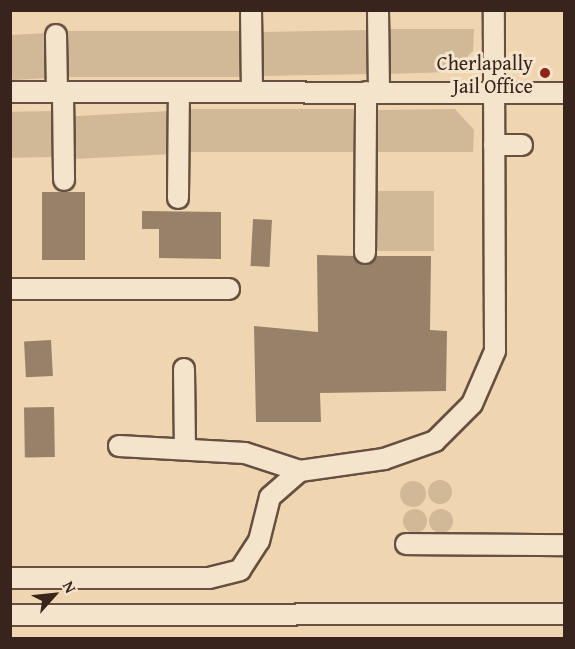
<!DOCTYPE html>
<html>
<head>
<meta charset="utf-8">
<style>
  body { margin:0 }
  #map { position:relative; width:575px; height:649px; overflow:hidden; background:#f0d6b0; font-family:"Gentium Book Plus",serif }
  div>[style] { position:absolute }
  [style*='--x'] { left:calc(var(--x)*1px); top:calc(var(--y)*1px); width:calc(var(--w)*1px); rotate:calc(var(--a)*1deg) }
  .green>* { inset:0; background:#d1b897; transform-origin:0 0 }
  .round { border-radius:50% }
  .building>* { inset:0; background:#988169; transform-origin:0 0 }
  .roads { filter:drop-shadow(2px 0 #665042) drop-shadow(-2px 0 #665042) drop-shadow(0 2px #665042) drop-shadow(0 -2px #665042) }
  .minor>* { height:20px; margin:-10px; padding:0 10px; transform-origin:10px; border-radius:10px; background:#f5e4cc }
  .dots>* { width:16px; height:16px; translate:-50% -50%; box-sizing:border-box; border:3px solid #f5e4cc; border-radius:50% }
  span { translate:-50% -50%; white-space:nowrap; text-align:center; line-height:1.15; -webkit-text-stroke:6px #f5e4cc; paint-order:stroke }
  .poi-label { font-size:20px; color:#38241d }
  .right { translate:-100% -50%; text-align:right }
  .frame { position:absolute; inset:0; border:12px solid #38241d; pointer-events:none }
  .north { position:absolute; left:24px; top:565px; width:60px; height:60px; -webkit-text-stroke:4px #f5e4cc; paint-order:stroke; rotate:63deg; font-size:16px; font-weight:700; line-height:24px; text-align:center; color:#38241d }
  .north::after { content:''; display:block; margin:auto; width:21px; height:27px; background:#38241d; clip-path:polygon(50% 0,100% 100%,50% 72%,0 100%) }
</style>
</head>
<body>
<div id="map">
  <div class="green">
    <div style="clip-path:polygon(387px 29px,474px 29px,473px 51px,452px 72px,386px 74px)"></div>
    <div style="left:370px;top:30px;width:44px;height:109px;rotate:89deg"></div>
    <div style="left:245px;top:31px;width:46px;height:180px;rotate:90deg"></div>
    <div style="left:48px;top:33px;width:45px;height:38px;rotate:87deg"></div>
    <div style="left:358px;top:109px;width:43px;height:171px;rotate:90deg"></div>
    <div style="clip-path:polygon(455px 109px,474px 130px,473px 152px,373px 152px,373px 110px)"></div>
    <div style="left:56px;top:111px;width:46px;height:45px;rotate:89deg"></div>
    <div style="left:170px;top:111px;width:43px;height:98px;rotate:87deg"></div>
    <div style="left:372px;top:191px;width:62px;height:60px"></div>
    <div class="round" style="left:428px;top:480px;width:24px;height:24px"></div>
    <div class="round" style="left:400px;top:481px;width:26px;height:26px"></div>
    <div class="round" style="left:403px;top:509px;width:24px;height:24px"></div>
    <div class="round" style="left:429px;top:509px;width:24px;height:24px"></div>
  </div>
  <div class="building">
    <div style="left:42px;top:192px;width:43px;height:68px"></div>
    <div style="clip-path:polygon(142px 211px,221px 212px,221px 259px,159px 258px,159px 229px,142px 229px)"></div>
    <div style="left:253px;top:219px;width:19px;height:47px;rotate:3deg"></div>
    <div style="clip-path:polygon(317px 255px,354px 256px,366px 265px,376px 256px,431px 256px,430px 330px,447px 331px,446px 391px,320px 393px,321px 422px,256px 422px,254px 326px,318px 332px)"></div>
    <div style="left:51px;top:340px;width:36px;height:27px;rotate:87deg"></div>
    <div style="left:54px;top:407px;width:50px;height:30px;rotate:89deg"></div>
  </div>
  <div class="roads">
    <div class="minor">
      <div style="--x:251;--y:10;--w:82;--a:89.3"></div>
      <div style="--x:378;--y:10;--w:82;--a:89.3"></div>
      <div style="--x:56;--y:35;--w:58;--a:89"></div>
      <div style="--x:10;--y:92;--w:554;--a:0.1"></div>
      <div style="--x:63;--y:93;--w:87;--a:89.3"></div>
      <div style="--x:494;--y:145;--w:28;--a:0"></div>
      <div style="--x:178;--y:198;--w:106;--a:-89.5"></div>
      <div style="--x:365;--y:253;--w:161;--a:-89.6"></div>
      <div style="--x:10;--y:289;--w:219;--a:0"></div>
      <div style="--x:184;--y:369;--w:80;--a:89.3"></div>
      <div style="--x:119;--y:446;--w:126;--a:3.2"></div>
      <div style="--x:245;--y:453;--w:58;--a:18.1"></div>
      <div style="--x:406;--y:544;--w:158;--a:0.4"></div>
      <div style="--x:10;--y:578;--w:199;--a:0"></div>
      <div style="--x:209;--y:578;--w:32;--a:-14"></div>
      <div style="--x:240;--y:570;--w:35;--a:-57"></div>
      <div style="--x:259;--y:541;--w:45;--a:-76"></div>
      <div style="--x:270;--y:497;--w:40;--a:-41"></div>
      <div style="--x:300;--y:471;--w:85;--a:-8.1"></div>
      <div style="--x:384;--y:459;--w:54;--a:-19.4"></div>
      <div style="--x:435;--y:441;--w:52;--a:-45"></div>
      <div style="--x:472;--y:404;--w:58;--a:-66.5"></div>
      <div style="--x:495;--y:351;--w:341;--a:-90.2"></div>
      <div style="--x:10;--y:615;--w:554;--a:-0.1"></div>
    </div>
  </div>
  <div class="dots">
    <div style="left:545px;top:73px;background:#8f2418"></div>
  </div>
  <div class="poi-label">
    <span class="right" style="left:533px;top:74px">Cherlapally<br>Jail Office</span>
  </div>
  <div class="frame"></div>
  <div class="north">N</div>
</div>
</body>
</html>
